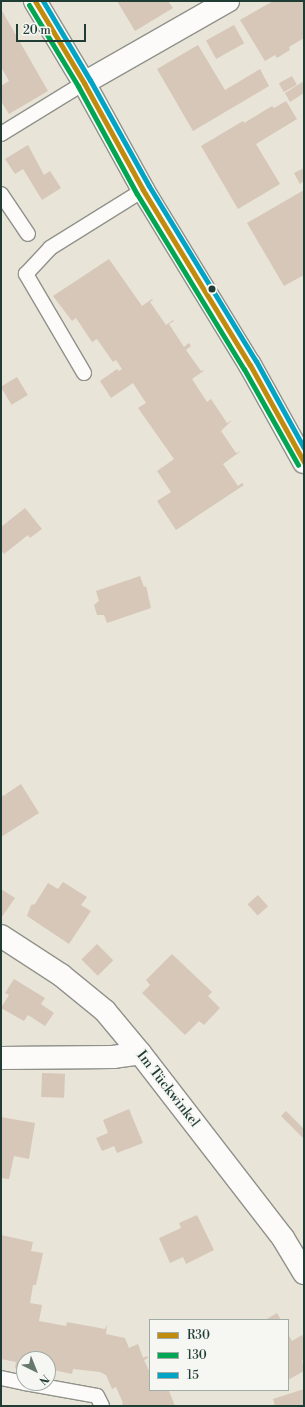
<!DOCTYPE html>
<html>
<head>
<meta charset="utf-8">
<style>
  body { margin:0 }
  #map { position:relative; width:305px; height:1407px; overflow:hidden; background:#e9e4d8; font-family:"Libre Bodoni",serif }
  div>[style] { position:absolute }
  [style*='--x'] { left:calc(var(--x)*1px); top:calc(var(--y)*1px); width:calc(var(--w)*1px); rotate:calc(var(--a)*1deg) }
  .building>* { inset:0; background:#d6c7b8; transform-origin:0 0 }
  .roads { filter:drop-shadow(1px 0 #8f928a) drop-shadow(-1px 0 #8f928a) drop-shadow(0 1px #8f928a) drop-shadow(0 -1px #8f928a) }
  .lane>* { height:14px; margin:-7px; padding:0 7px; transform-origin:7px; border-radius:7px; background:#fcfbf9 }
  .street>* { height:22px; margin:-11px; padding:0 11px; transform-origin:11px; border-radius:11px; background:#fcfbf9 }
  .secondary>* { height:22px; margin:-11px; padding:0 11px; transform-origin:11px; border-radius:11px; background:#fcfbf9 }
  .bus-1>* { height:5px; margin:-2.5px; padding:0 2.5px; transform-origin:2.5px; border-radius:2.5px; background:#c18c0d }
  .bus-2>* { height:5px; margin:-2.5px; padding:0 2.5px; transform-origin:2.5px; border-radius:2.5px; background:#00a651 }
  .bus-3>* { height:5px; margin:-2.5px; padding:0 2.5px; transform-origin:2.5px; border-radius:2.5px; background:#02a4c6 }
  .dots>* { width:11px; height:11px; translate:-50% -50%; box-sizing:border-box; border:2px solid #f6f6f2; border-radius:50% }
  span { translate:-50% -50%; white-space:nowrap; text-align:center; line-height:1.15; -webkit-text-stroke:3.5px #f6f6f2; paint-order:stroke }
  .street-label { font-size:14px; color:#1f3d34 }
  .frame { position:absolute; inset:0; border:2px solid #1f3d34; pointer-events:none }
  .legend { position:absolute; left:149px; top:1319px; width:140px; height:72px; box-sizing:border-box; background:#f6f6f2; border:1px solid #a0aca6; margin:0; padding:5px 7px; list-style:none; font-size:12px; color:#1f3d34 }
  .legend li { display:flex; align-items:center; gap:8px; height:20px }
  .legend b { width:20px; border:1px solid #a0aca6 }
  .north { position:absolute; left:16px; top:1351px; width:40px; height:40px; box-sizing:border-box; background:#f6f6f2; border:1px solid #a0aca6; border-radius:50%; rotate:137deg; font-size:11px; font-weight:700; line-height:16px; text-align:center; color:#1f3d34 }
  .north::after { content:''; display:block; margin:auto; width:14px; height:18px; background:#66776d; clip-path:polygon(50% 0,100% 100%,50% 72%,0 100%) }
  .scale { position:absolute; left:16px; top:24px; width:70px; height:18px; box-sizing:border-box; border:2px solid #1f3d34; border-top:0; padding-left:5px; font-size:12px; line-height:14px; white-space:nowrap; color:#1f3d34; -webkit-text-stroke:3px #f6f6f2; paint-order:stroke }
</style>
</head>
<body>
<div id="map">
  <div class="building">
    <div style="clip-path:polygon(117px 1px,168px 1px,173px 8px,135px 31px)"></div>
    <div style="clip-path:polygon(273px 1px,304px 1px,304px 38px,289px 47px,290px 50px,277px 58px,275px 55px,265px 61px,240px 20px)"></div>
    <div style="clip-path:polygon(1px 9px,48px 91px,9px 114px,1px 101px,1px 86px,9px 81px,1px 67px)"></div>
    <div style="left:234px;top:25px;width:21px;height:32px;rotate:61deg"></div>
    <div style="clip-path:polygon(198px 45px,225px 90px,260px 69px,269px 86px,193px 131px,157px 69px)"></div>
    <div style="left:292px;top:76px;width:10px;height:15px;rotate:61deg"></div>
    <div style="clip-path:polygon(304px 81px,304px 93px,290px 102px,285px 93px)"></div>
    <div style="clip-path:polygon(286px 101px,297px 119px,256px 144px,280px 184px,238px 209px,201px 146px,243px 121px,244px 123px,272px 106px,274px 108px)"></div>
    <div style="clip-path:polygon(28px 145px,44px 175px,50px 171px,61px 188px,42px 200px,23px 169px,15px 174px,5px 159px)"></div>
    <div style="clip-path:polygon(304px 168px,304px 181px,300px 184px,294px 173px)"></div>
    <div style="clip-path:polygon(304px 190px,304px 275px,284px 286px,247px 223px)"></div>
    <div style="clip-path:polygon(109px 259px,142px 306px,152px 299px,153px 300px,150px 302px,166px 325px,173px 320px,174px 321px,169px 324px,184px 347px,189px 343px,191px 346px,186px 350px,201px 371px,205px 370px,192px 379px,207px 402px,211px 399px,227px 423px,232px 420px,221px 431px,236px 453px,241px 451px,223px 464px,238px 486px,242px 483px,244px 485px,176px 530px,157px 501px,171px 492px,157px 471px,174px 459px,138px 408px,146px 403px,133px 383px,111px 398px,100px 381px,117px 369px,119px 371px,122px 369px,116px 360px,113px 362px,97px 339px,92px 342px,76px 318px,72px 321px,53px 296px)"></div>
    <div style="left:17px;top:377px;width:21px;height:19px;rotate:59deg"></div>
    <div style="clip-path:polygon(25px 508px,42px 529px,30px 538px,28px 535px,4px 554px,3px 552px,1px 554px,1px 527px)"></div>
    <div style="clip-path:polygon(140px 576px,144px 587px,146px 586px,151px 608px,107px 623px,104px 615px,97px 615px,94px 605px,99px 601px,96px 591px)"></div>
    <div style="clip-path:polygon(21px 784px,39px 813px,1px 837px,1px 794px,3px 796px)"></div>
    <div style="clip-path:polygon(63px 882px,87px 897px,81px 905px,91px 911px,69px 944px,27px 916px,31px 905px,35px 904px,48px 883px,58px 889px)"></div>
    <div style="clip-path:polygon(1px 889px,15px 898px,1px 918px)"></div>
    <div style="left:258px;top:895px;width:15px;height:14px;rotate:48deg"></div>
    <div style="left:97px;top:944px;width:23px;height:22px;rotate:45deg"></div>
    <div style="clip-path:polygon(172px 954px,212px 992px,208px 996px,220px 1008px,204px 1025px,199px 1021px,185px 1035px,142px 993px,150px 985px,146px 980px)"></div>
    <div style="clip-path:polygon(14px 979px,45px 998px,41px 1004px,54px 1013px,45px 1026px,28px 1015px,24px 1021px,1px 1008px,9px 995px,5px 993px)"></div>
    <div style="left:42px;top:1073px;width:23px;height:24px;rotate:2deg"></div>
    <div style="clip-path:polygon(129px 1109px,143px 1143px,117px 1153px,114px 1146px,102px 1151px,96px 1138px,108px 1133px,103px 1120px)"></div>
    <div style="clip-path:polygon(286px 1111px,304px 1129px,304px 1139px,281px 1116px)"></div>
    <div style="clip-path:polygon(1px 1117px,35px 1123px,29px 1159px,14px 1156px,9px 1179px,1px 1178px)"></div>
    <div style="clip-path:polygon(197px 1215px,214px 1250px,186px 1264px,183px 1257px,170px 1263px,159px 1238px,181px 1228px,179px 1223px)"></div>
    <div style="clip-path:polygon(1px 1235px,33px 1242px,31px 1251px,43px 1253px,36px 1285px,33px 1285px,30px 1303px,42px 1305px,39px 1321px,66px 1326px,67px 1322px,105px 1329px,107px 1325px,106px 1334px,125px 1338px,129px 1348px,138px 1344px,143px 1358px,147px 1356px,148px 1358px,144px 1360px,150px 1373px,150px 1390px,171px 1390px,169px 1391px,175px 1406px,123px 1406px,122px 1404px,123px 1403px,116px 1387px,112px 1389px,106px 1375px,100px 1372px,73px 1369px,72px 1374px,58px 1371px,48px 1368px,48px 1359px,24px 1359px,24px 1370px,15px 1368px,16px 1362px,1px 1359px)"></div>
    <div style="clip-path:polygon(277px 1313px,281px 1320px,265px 1320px)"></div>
    <div style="clip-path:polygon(288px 1334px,292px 1341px,302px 1335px,304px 1339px,304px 1359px,302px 1360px,304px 1371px,288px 1380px)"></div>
    <div style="clip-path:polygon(304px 1389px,304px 1406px,275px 1406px,273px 1399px)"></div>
  </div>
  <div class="roads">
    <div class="lane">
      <div style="--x:1;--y:134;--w:97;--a:-31.6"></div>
      <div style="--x:1;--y:194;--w:48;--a:56"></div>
      <div style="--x:84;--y:373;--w:115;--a:-120.4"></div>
      <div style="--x:26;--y:274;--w:35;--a:-47"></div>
      <div style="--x:50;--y:248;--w:110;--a:-31.9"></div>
      <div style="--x:1;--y:1378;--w:24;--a:12"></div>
      <div style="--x:25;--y:1383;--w:73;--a:10.2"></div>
      <div style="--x:97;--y:1396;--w:11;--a:63"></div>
    </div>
    <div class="street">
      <div style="--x:84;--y:83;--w:166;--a:-29.7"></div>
      <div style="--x:1;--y:936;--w:72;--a:33"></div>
      <div style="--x:61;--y:975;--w:57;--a:39.3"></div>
      <div style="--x:105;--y:1011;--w:55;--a:50.2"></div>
      <div style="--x:140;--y:1053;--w:234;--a:52.3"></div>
      <div style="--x:283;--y:1238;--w:41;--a:59"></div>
      <div style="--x:1;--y:1058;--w:112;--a:-0.5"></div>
      <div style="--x:113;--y:1057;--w:27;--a:-8"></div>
    </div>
    <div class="secondary">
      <div style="--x:35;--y:1;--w:96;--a:59.1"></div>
      <div style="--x:84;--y:83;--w:122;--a:61.1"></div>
      <div style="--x:143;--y:190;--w:205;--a:58.6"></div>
      <div style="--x:250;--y:365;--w:111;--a:60.9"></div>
    </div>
  </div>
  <div class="bus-1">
    <div style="--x:35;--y:1;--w:96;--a:59.1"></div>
    <div style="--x:84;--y:83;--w:122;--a:61.1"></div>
    <div style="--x:143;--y:190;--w:205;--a:58.6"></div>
    <div style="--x:250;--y:365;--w:111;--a:60.9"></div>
  </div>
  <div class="bus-2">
    <div style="--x:29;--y:5;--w:95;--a:58.8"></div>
    <div style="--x:78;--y:86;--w:123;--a:61.4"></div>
    <div style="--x:137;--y:194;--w:205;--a:58.6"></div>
    <div style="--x:244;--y:369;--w:110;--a:60.6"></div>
  </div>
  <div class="bus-3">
    <div style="--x:43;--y:1;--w:92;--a:59.3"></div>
    <div style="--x:90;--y:80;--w:121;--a:60.9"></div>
    <div style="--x:149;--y:186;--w:205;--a:58.6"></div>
    <div style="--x:256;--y:361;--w:99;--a:61.1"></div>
  </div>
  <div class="dots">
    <div style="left:212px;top:289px;background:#1f3d34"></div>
  </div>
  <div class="street-label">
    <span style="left:168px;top:1089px;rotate:52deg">Im Tückwinkel</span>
  </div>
  <div class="frame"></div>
  <ul class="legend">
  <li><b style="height:5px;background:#c18c0d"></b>R30</li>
  <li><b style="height:5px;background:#00a651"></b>130</li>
  <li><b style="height:5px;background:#02a4c6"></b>15</li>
  </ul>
  <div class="north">N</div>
  <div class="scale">20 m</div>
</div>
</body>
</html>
